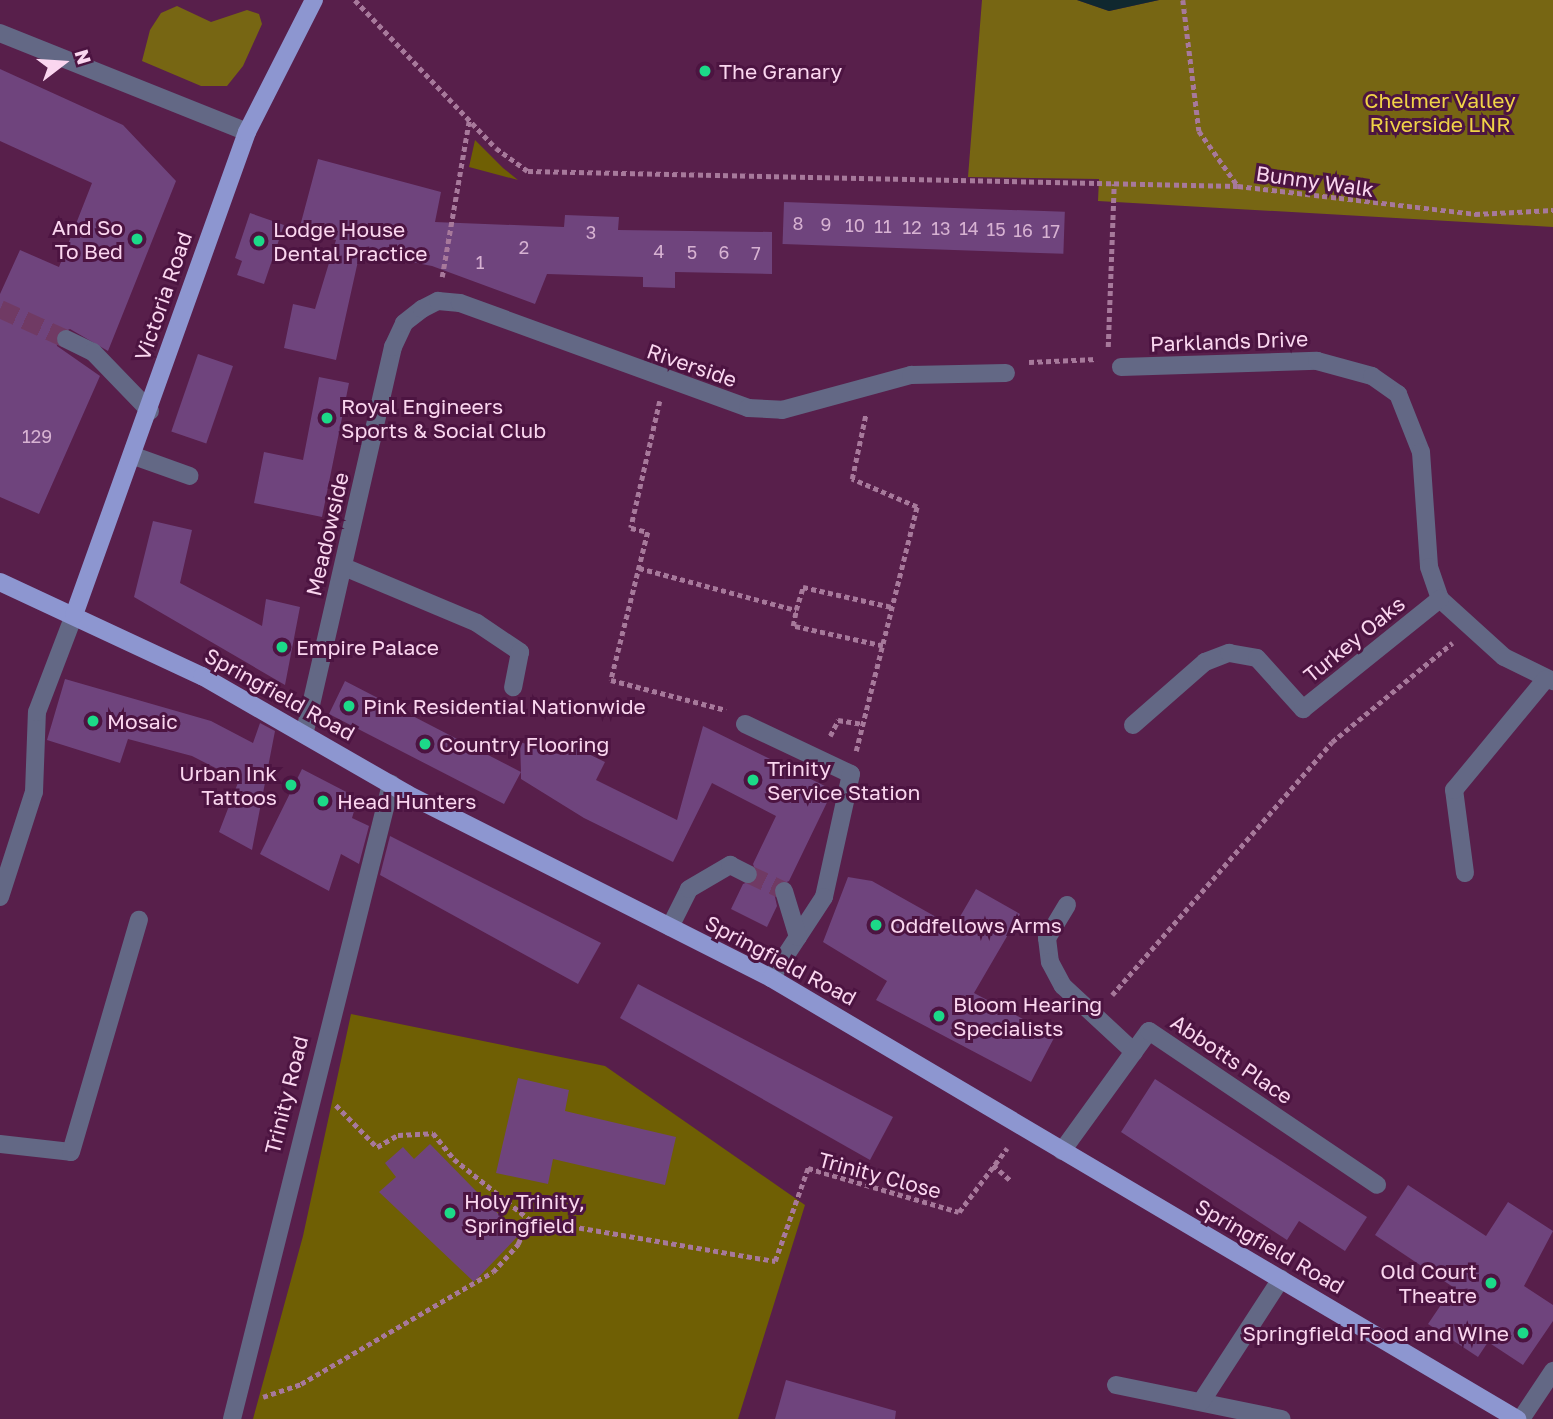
<!DOCTYPE html>
<html>
<head>
<meta charset="utf-8">
<style>
  body { margin:0 }
  #map { position:relative; width:1553px; height:1419px; overflow:hidden; background:#581f4b; font-family:"Golos Text",sans-serif }
  div>[style] { position:absolute }
  [style*='--x'] { left:calc(var(--x)*1px); top:calc(var(--y)*1px); width:calc(var(--w)*1px); rotate:calc(var(--a)*1deg) }
  .green>* { inset:0; background:#6f5f04 }
  .forest>* { inset:0; background:#776613 }
  .water>* { inset:0; background:#10282f }
  .building>* { inset:0; background:#6f447d; transform-origin:0 0 }
  .minor-tunnel>* { height:18px; margin-top:-9px; transform-origin:0; background:repeating-linear-gradient(90deg,#703a64 0 18px,transparent 0 27px) }
  .path>* { height:4.5px; margin-top:-2.25px; transform-origin:0; background:repeating-linear-gradient(90deg,#a7799b 0 5px,transparent 0 8.5px) }
  .minor>* { height:18px; margin:-9px; padding:0 9px; transform-origin:9px; border-radius:9px; background:#636885 }
  .major>* { height:18px; margin:-9px; padding:0 9px; transform-origin:9px; border-radius:9px; background:#8d96d0 }
  .dots>* { width:19px; height:19px; translate:-50% -50%; box-sizing:border-box; border:4px solid #4c1441; border-radius:50% }
  span { translate:-50% -50%; white-space:nowrap; text-align:center; line-height:1.15; -webkit-text-stroke:6px #4c1441; paint-order:stroke }
  .number-label { font-size:18px; color:#d7b2d2 }
  .number-label span { -webkit-text-stroke-width:0 }
  .poi-label { font-size:21px; color:#fad6ef }
  .left { translate:0 -50%; text-align:left }
  .right { translate:-100% -50%; text-align:right }
  .park-label { font-size:21px; color:#f0d347 }
  .street-label { font-size:21px; color:#fad6ef }
  .north { position:absolute; left:28px; top:28px; width:70px; height:70px; -webkit-text-stroke:5px #4c1441; paint-order:stroke; rotate:73deg; font-size:19px; font-weight:700; line-height:28px; text-align:center; color:#fad6ef }
  .north::after { content:''; display:block; margin:auto; width:24px; height:32px; background:#fad6ef; clip-path:polygon(50% 0,100% 100%,50% 72%,0 100%) }
</style>
</head>
<body>
<div id="map">
  <div class="green">
    <div style="clip-path:polygon(475px 140px,503px 168px,518px 180px,469px 167px)"></div>
    <div style="clip-path:polygon(351px 1014px,605px 1066px,805px 1205px,738px 1419px,253px 1419px,303px 1236px)"></div>
  </div>
  <div class="forest">
    <div style="clip-path:polygon(982px 0,1077px 0,1109px 11px,1159px 0,1553px 0,1553px 227px,1098px 201px,1099px 179px,968px 177px)"></div>
    <div style="clip-path:polygon(177px 6px,211px 22px,247px 10px,259px 14px,262px 24px,243px 66px,227px 86px,201px 86px,142px 61px,150px 30px,161px 13px)"></div>
  </div>
  <div class="water">
    <div style="clip-path:polygon(1077px 0,1159px 0,1109px 11px)"></div>
  </div>
  <div class="building">
    <div style="clip-path:polygon(0 69px,123px 125px,176px 181px,108px 351px,70px 329px,56px 335px,57px 346px,100px 376px,39px 514px,0 497px,0 294px,20px 250px,59px 267px,92px 183px,0 141px)"></div>
    <div style="clip-path:polygon(318px 159px,441px 192px,435px 222px,564px 227px,565px 215px,619px 217px,618px 230px,772px 232px,772px 274px,675px 272px,675px 288px,643px 287px,643px 277px,547px 274px,535px 304px,432px 266px,360px 252px,336px 360px,284px 348px,293px 304px,315px 309px,336px 240px,299px 230px)"></div>
    <div style="left:784px;top:202px;width:281px;height:42px;rotate:2deg"></div>
    <div style="clip-path:polygon(250px 213px,284px 225px,264px 284px,237px 275px,242px 261px,235px 258px)"></div>
    <div style="left:198px;top:354px;width:37px;height:82px;rotate:19deg"></div>
    <div style="clip-path:polygon(319px 377px,349px 383px,322px 517px,254px 503px,264px 452px,303px 460px)"></div>
    <div style="clip-path:polygon(153px 521px,192px 530px,180px 583px,262px 626px,266px 599px,300px 607px,285px 685px,134px 597px)"></div>
    <div style="clip-path:polygon(65px 679px,211px 721px,253px 743px,260px 723px,275px 731px,252px 850px,219px 832px,239px 780px,192px 756px,128px 739px,120px 763px,47px 740px)"></div>
    <div style="clip-path:polygon(345px 681px,521px 772px,520px 742px,561px 755px,570px 745px,605px 762px,596px 780px,677px 820px,703px 726px,833px 790px,789px 881px,773px 888px,777px 906px,767px 927px,731px 909px,743px 884px,758px 878px,753px 864px,776px 816px,712px 783px,673px 862px,584px 818px,521px 779px,521px 772px,504px 804px,329px 714px)"></div>
    <div style="clip-path:polygon(302px 769px,358px 798px,352px 818px,369px 826px,359px 864px,341px 854px,329px 891px,260px 854px)"></div>
    <div style="clip-path:polygon(390px 836px,601px 943px,578px 984px,380px 875px)"></div>
    <div style="clip-path:polygon(848px 877px,872px 881px,954px 927px,976px 889px,1020px 914px,974px 993px,1055px 1036px,1031px 1082px,876px 1000px,887px 981px,823px 942px)"></div>
    <div style="clip-path:polygon(638px 984px,893px 1117px,870px 1160px,620px 1018px)"></div>
    <div style="clip-path:polygon(518px 1078px,569px 1090px,565px 1111px,676px 1137px,665px 1185px,553px 1159px,548px 1184px,496px 1173px)"></div>
    <div style="clip-path:polygon(1155px 1079px,1367px 1217px,1345px 1251px,1299px 1221px,1287px 1240px,1121px 1132px)"></div>
    <div style="clip-path:polygon(430px 1144px,519px 1235px,474px 1282px,379px 1192px,396px 1177px,385px 1163px,403px 1147px,414px 1159px)"></div>
    <div style="clip-path:polygon(1408px 1185px,1486px 1236px,1508px 1202px,1553px 1231px,1524px 1286px,1553px 1305px,1553px 1321px,1523px 1365px,1488px 1342px,1478px 1357px,1428px 1324px,1453px 1287px,1375px 1235px)"></div>
    <div style="clip-path:polygon(786px 1380px,896px 1411px,895px 1419px,775px 1419px)"></div>
  </div>
  <div class="minor-tunnel">
    <div style="--x:0;--y:309;--w:72;--a:24.4"></div>
    <div style="--x:748;--y:874;--w:40;--a:25"></div>
  </div>
  <div class="path">
    <div style="--x:355;--y:0;--w:204;--a:46.4"></div>
    <div style="--x:496;--y:148;--w:39;--a:36"></div>
    <div style="--x:528;--y:171;--w:710;--a:1.21"></div>
    <div style="--x:1183;--y:0;--w:132;--a:83"></div>
    <div style="--x:1199;--y:131;--w:67;--a:54.7"></div>
    <div style="--x:1238;--y:186;--w:239;--a:6.7"></div>
    <div style="--x:1475;--y:214;--w:78;--a:-2.9"></div>
    <div style="--x:442;--y:277;--w:159;--a:-80.2"></div>
    <div style="--x:1108;--y:347;--w:163;--a:-87.9"></div>
    <div style="--x:1029;--y:362;--w:68;--a:-2.5"></div>
    <div style="--x:660;--y:401;--w:130;--a:102.9"></div>
    <div style="--x:631;--y:528;--w:17;--a:13"></div>
    <div style="--x:648;--y:532;--w:153;--a:104"></div>
    <div style="--x:611;--y:680;--w:119;--a:14.6"></div>
    <div style="--x:639;--y:568;--w:163;--a:15"></div>
    <div style="--x:883;--y:646;--w:92;--a:-167.5"></div>
    <div style="--x:793;--y:626;--w:16;--a:-79"></div>
    <div style="--x:796;--y:610;--w:24;--a:-73"></div>
    <div style="--x:803;--y:587;--w:91;--a:12.7"></div>
    <div style="--x:830;--y:736;--w:18;--a:-63"></div>
    <div style="--x:838;--y:720;--w:25;--a:9"></div>
    <div style="--x:856;--y:751;--w:252;--a:-76"></div>
    <div style="--x:917;--y:507;--w:71;--a:-156.7"></div>
    <div style="--x:852;--y:479;--w:67;--a:-78"></div>
    <div style="--x:1112;--y:995;--w:335;--a:-49"></div>
    <div style="--x:1332;--y:742;--w:156;--a:-39.5"></div>
    <div style="--x:336;--y:1105;--w:59;--a:45.7"></div>
    <div style="--x:377;--y:1147;--w:24;--a:-30"></div>
    <div style="--x:398;--y:1135;--w:35;--a:-3"></div>
    <div style="--x:433;--y:1133;--w:33;--a:51"></div>
    <div style="--x:454;--y:1159;--w:96;--a:38.7"></div>
    <div style="--x:529;--y:1219;--w:250;--a:9.7"></div>
    <div style="--x:775;--y:1261;--w:99;--a:-70.5"></div>
    <div style="--x:808;--y:1168;--w:157;--a:16.2"></div>
    <div style="--x:959;--y:1212;--w:80;--a:-53.1"></div>
    <div style="--x:993;--y:1165;--w:23;--a:41"></div>
    <div style="--x:263;--y:1397;--w:40;--a:-18.9"></div>
    <div style="--x:301;--y:1384;--w:222;--a:-30.3"></div>
    <div style="--x:493;--y:1272;--w:38;--a:-48"></div>
    <div style="--x:518;--y:1244;--w:27;--a:-66"></div>
  </div>
  <div class="minor">
    <div style="--x:0;--y:33;--w:266;--a:21.8"></div>
    <div style="--x:66;--y:339;--w:30;--a:26"></div>
    <div style="--x:93;--y:352;--w:82;--a:46"></div>
    <div style="--x:1121;--y:367;--w:196;--a:-1.8"></div>
    <div style="--x:1317;--y:361;--w:57;--a:15.3"></div>
    <div style="--x:1372;--y:376;--w:32;--a:35"></div>
    <div style="--x:1398;--y:394;--w:62;--a:68.4"></div>
    <div style="--x:1421;--y:452;--w:115;--a:86"></div>
    <div style="--x:1429;--y:567;--w:34;--a:71"></div>
    <div style="--x:1440;--y:599;--w:86;--a:42.2"></div>
    <div style="--x:1504;--y:657;--w:55;--a:26.1"></div>
    <div style="--x:134;--y:456;--w:59;--a:19.7"></div>
    <div style="--x:344;--y:567;--w:144;--a:22.8"></div>
    <div style="--x:477;--y:623;--w:52;--a:34"></div>
    <div style="--x:520;--y:652;--w:36;--a:101"></div>
    <div style="--x:745;--y:724;--w:117;--a:25.3"></div>
    <div style="--x:851;--y:774;--w:126;--a:102.4"></div>
    <div style="--x:824;--y:897;--w:97;--a:123.2"></div>
    <div style="--x:1133;--y:725;--w:96;--a:-41.2"></div>
    <div style="--x:1205;--y:662;--w:26;--a:-21"></div>
    <div style="--x:1229;--y:653;--w:28;--a:10"></div>
    <div style="--x:1257;--y:658;--w:69;--a:48"></div>
    <div style="--x:1303;--y:709;--w:176;--a:-38.8"></div>
    <div style="--x:305;--y:731;--w:394;--a:-77.1"></div>
    <div style="--x:393;--y:347;--w:26;--a:-65"></div>
    <div style="--x:404;--y:323;--w:23;--a:-38"></div>
    <div style="--x:422;--y:309;--w:18;--a:-27"></div>
    <div style="--x:438;--y:301;--w:22;--a:5"></div>
    <div style="--x:460;--y:303;--w:307;--a:20"></div>
    <div style="--x:748;--y:408;--w:34;--a:3"></div>
    <div style="--x:782;--y:410;--w:134;--a:-15.2"></div>
    <div style="--x:911;--y:375;--w:95;--a:-1.2"></div>
    <div style="--x:1465;--y:873;--w:84;--a:-97.5"></div>
    <div style="--x:1454;--y:790;--w:143;--a:-50.4"></div>
    <div style="--x:784;--y:891;--w:48;--a:73.1"></div>
    <div style="--x:0;--y:897;--w:110;--a:-72.1"></div>
    <div style="--x:34;--y:792;--w:80;--a:-87.9"></div>
    <div style="--x:37;--y:712;--w:104;--a:-69.1"></div>
    <div style="--x:1067;--y:905;--w:39;--a:121"></div>
    <div style="--x:1047;--y:938;--w:24;--a:83"></div>
    <div style="--x:1050;--y:962;--w:27;--a:62"></div>
    <div style="--x:1063;--y:986;--w:97;--a:42.9"></div>
    <div style="--x:670;--y:927;--w:42;--a:-63.4"></div>
    <div style="--x:689;--y:889;--w:48;--a:-30.3"></div>
    <div style="--x:730;--y:865;--w:20;--a:27"></div>
    <div style="--x:0;--y:1144;--w:71;--a:6.4"></div>
    <div style="--x:71;--y:1152;--w:242;--a:-73.7"></div>
    <div style="--x:1062;--y:1151;--w:148;--a:-54.1"></div>
    <div style="--x:1149;--y:1031;--w:275;--a:34"></div>
    <div style="--x:1116;--y:1385;--w:169;--a:11.6"></div>
    <div style="--x:1201;--y:1402;--w:147;--a:-57"></div>
    <div style="--x:232;--y:1419;--w:655;--a:-75.94"></div>
    <div style="--x:1521;--y:1419;--w:58;--a:-56.3"></div>
  </div>
  <div class="major">
    <div style="--x:0;--y:582;--w:223;--a:25"></div>
    <div style="--x:202;--y:676;--w:237;--a:29.9"></div>
    <div style="--x:407;--y:794;--w:408;--a:26.8"></div>
    <div style="--x:771;--y:978;--w:867;--a:30.59"></div>
    <div style="--x:74;--y:615;--w:513;--a:-70.29"></div>
    <div style="--x:247;--y:132;--w:148;--a:-63.1"></div>
  </div>
  <div class="dots">
    <div style="left:705px;top:71px;background:#1cd988"></div>
    <div style="left:137px;top:239px;background:#1cd988"></div>
    <div style="left:259px;top:241px;background:#1cd988"></div>
    <div style="left:327px;top:418px;background:#1cd988"></div>
    <div style="left:282px;top:647px;background:#1cd988"></div>
    <div style="left:349px;top:706px;background:#1cd988"></div>
    <div style="left:93px;top:721px;background:#1cd988"></div>
    <div style="left:425px;top:744px;background:#1cd988"></div>
    <div style="left:753px;top:780px;background:#1cd988"></div>
    <div style="left:291px;top:785px;background:#1cd988"></div>
    <div style="left:323px;top:801px;background:#1cd988"></div>
    <div style="left:876px;top:925px;background:#1cd988"></div>
    <div style="left:939px;top:1016px;background:#1cd988"></div>
    <div style="left:450px;top:1213px;background:#1cd988"></div>
    <div style="left:1491px;top:1283px;background:#1cd988"></div>
    <div style="left:1523px;top:1333px;background:#1cd988"></div>
  </div>
  <div class="number-label">
    <span style="left:798px;top:223px">8</span>
    <span style="left:826px;top:224px">9</span>
    <span style="left:855px;top:225px">10</span>
    <span style="left:883px;top:226px">11</span>
    <span style="left:912px;top:227px">12</span>
    <span style="left:941px;top:228px">13</span>
    <span style="left:969px;top:228px">14</span>
    <span style="left:996px;top:229px">15</span>
    <span style="left:1023px;top:230px">16</span>
    <span style="left:1051px;top:231px">17</span>
    <span style="left:591px;top:232px">3</span>
    <span style="left:524px;top:247px">2</span>
    <span style="left:659px;top:251px">4</span>
    <span style="left:692px;top:252px">5</span>
    <span style="left:724px;top:252px">6</span>
    <span style="left:756px;top:253px">7</span>
    <span style="left:480px;top:262px">1</span>
    <span style="left:37px;top:436px">129</span>
  </div>
  <div class="poi-label">
    <span class="left" style="left:719px;top:71px">The Granary</span>
    <span class="right" style="left:123px;top:239px">And So<br>To Bed</span>
    <span class="left" style="left:273px;top:241px">Lodge House<br>Dental Practice</span>
    <span class="left" style="left:341px;top:418px">Royal Engineers<br>Sports &amp; Social Club</span>
    <span class="left" style="left:296px;top:647px">Empire Palace</span>
    <span class="left" style="left:363px;top:706px">Pink Residential Nationwide</span>
    <span class="left" style="left:107px;top:721px">Mosaic</span>
    <span class="left" style="left:439px;top:744px">Country Flooring</span>
    <span class="left" style="left:767px;top:780px">Trinity<br>Service Station</span>
    <span class="right" style="left:277px;top:785px">Urban Ink<br>Tattoos</span>
    <span class="left" style="left:337px;top:801px">Head Hunters</span>
    <span class="left" style="left:890px;top:925px">Oddfellows Arms</span>
    <span class="left" style="left:953px;top:1016px">Bloom Hearing<br>Specialists</span>
    <span class="left" style="left:464px;top:1213px">Holy Trinity,<br>Springfield</span>
    <span class="right" style="left:1477px;top:1283px">Old Court<br>Theatre</span>
    <span class="right" style="left:1509px;top:1333px">Springfield Food and WIne</span>
  </div>
  <div class="park-label">
    <span style="left:1440px;top:112px">Chelmer Valley<br>Riverside LNR</span>
  </div>
  <div class="street-label">
    <span style="left:1315px;top:181px;rotate:8deg">Bunny Walk</span>
    <span style="left:163px;top:296px;rotate:-71deg">Victoria Road</span>
    <span style="left:1229px;top:341px;rotate:-2deg">Parklands Drive</span>
    <span style="left:692px;top:365px;rotate:19deg">Riverside</span>
    <span style="left:327px;top:534px;rotate:-77deg">Meadowside</span>
    <span style="left:1354px;top:639px;rotate:-39deg">Turkey Oaks</span>
    <span style="left:280px;top:694px;rotate:29deg">Springfield Road</span>
    <span style="left:781px;top:960px;rotate:28deg">Springfield Road</span>
    <span style="left:1232px;top:1059px;rotate:34deg">Abbotts Place</span>
    <span style="left:286px;top:1095px;rotate:-76deg">Trinity Road</span>
    <span style="left:880px;top:1175px;rotate:15deg">Trinity Close</span>
    <span style="left:1270px;top:1246px;rotate:30deg">Springfield Road</span>
  </div>
  <div class="north">N</div>
</div>
</body>
</html>
